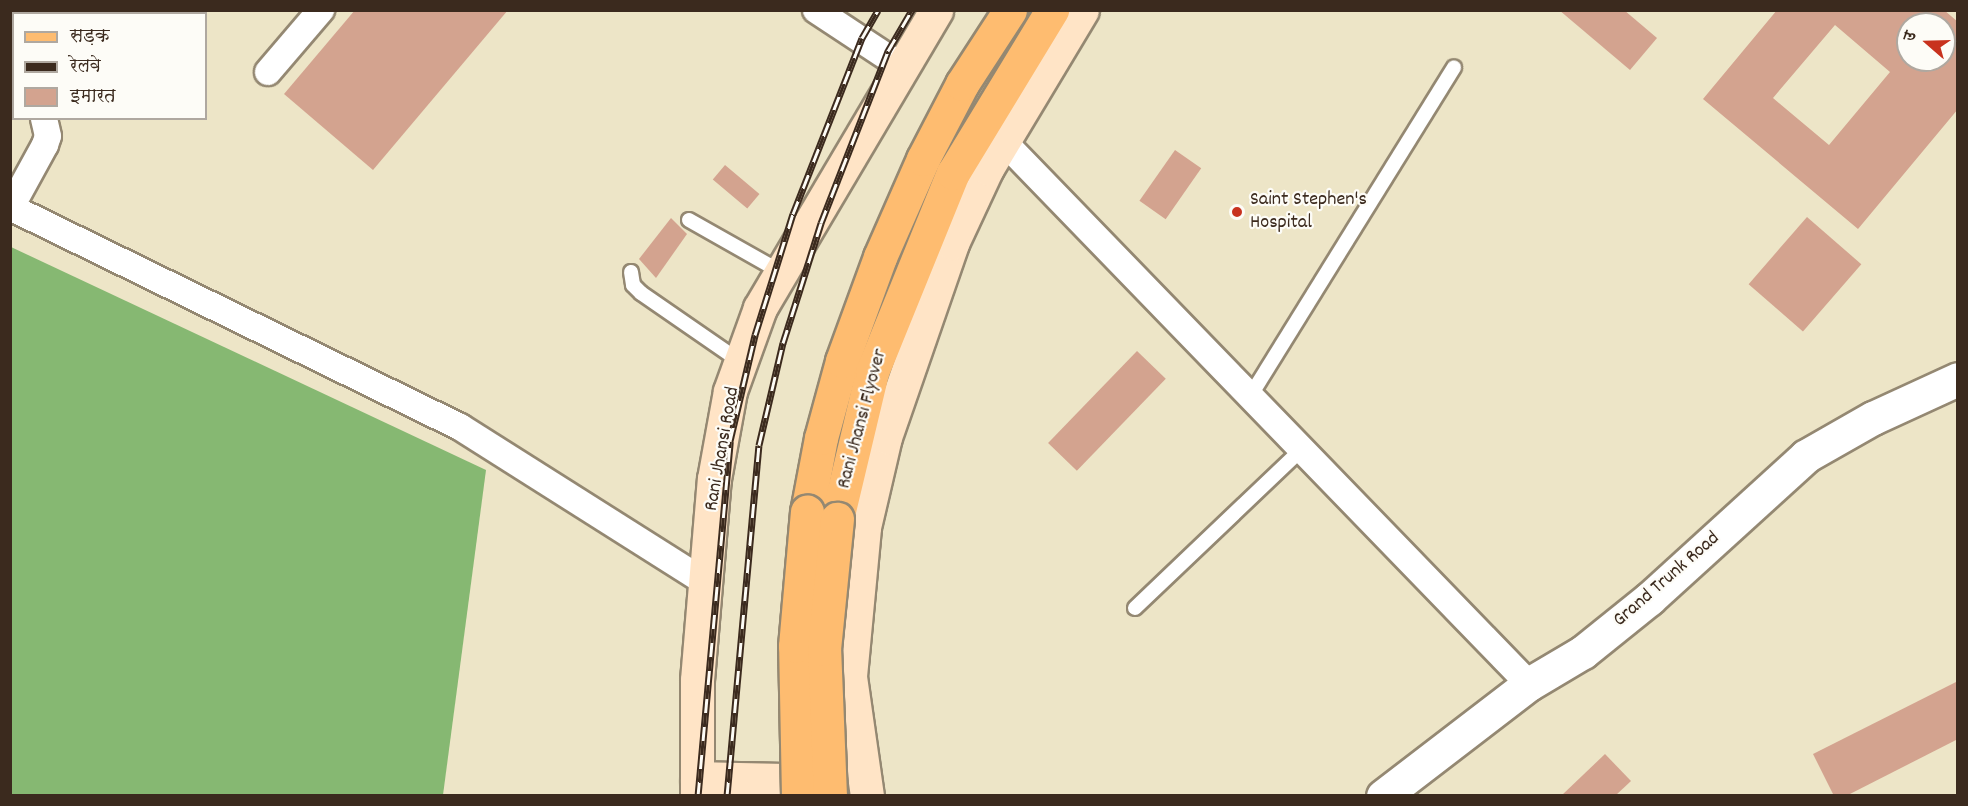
<!DOCTYPE html>
<html>
<head>
<meta charset="utf-8">
<style>
  body { margin:0 }
  #map { position:relative; width:1968px; height:806px; overflow:hidden; background:#ede5c7; font-family:Dekko,"Playpen Sans Deva",sans-serif }
  div>[style] { position:absolute }
  [style*='--x'] { left:calc(var(--x)*1px); top:calc(var(--y)*1px); width:calc(var(--w)*1px); rotate:calc(var(--a)*1deg) }
  .forest>* { inset:0; background:#86b872 }
  .building>* { inset:0; background:#d3a38f; transform-origin:0 0 }
  .roads { filter:drop-shadow(2px 0 #948872) drop-shadow(-2px 0 #948872) drop-shadow(0 2px #948872) drop-shadow(0 -2px #948872) }
  .service>* { height:14px; margin:-7px; padding:0 7px; transform-origin:7px; border-radius:7px; background:#fff }
  .minor>* { height:26px; margin:-13px; padding:0 13px; transform-origin:13px; border-radius:13px; background:#fff }
  .tertiary>* { height:33px; margin:-16.5px; padding:0 16.5px; transform-origin:16.5px; border-radius:16.5px; background:#fff }
  .secondary>* { height:33px; margin:-16.5px; padding:0 16.5px; transform-origin:16.5px; border-radius:16.5px; background:#ffe4c6 }
  .primary>* { height:33px; margin:-16.5px; padding:0 16.5px; transform-origin:16.5px; border-radius:16.5px; background:#febc70 }
  .rail>* { height:7px; margin-top:-3.5px; transform-origin:0; background:repeating-linear-gradient(90deg,#fdfcf7 0 14px,#3b2a1e 0 28px); box-sizing:border-box; border-block:2px solid #3b2a1e }
  .bridges { filter:drop-shadow(2px 0 #948872) drop-shadow(-2px 0 #948872) drop-shadow(0 2px #948872) drop-shadow(0 -2px #948872) }
  .primary-bridge>* { height:33px; margin:-16.5px; padding:0 16.5px; transform-origin:16.5px; border-radius:16.5px; background:#febc70 }
  .dots>* { width:16px; height:16px; translate:-50% -50%; box-sizing:border-box; border:3px solid #fdfcf7; border-radius:50% }
  span { translate:-50% -50%; white-space:nowrap; text-align:center; line-height:1.15; -webkit-text-stroke:4.5px #fdfcf7; paint-order:stroke }
  .poi-label { font-size:20px; color:#3b2a1e }
  .left { translate:0 -50%; text-align:left }
  .street-label { font-size:20px; color:#3b2a1e }
  .frame { position:absolute; inset:0; border:12px solid #3b2a1e; pointer-events:none }
  .legend { position:absolute; left:12px; top:12px; width:195px; height:108px; box-sizing:border-box; background:#fdfcf7; border:2px solid #afa8a0; margin:0; padding:8px 10px; list-style:none; font-size:18px; color:#3b2a1e }
  .legend li { display:flex; align-items:center; gap:12px; height:30px }
  .legend b { width:30px; border:2px solid #afa8a0 }
  .north { position:absolute; left:1896px; top:12px; width:60px; height:60px; box-sizing:border-box; background:#fdfcf7; border:2px solid #afa8a0; border-radius:50%; rotate:290deg; font-size:16px; font-weight:700; line-height:24px; text-align:center; color:#3b2a1e }
  .north::after { content:''; display:block; margin:auto; width:21px; height:27px; background:#c8321e; clip-path:polygon(50% 0,100% 100%,50% 72%,0 100%) }
</style>
</head>
<body>
<div id="map">
  <div class="forest">
    <div style="clip-path:polygon(11px 247px,486px 470px,443px 795px,11px 795px)"></div>
  </div>
  <div class="building">
    <div style="clip-path:polygon(355px 10px,508px 10px,373px 170px,284px 94px)"></div>
    <div style="clip-path:polygon(1559px 10px,1624px 10px,1657px 38px,1630px 70px)"></div>
    <div style="clip-path:polygon(evenodd,1777px 10px,1944px 10px,1958px 22px,1958px 109px,1858px 229px,1703px 99px,1777px 10px,1908px 24px,1944px 24px,1944px 60px,1908px 60px,1908px 24px,1777px 10px,1835px 25px,1890px 72px,1829px 145px,1773px 98px,1835px 25px)"></div>
    <div style="left:1175px;top:150px;width:32px;height:62px;rotate:35deg"></div>
    <div style="left:725px;top:165px;width:45px;height:19px;rotate:40deg"></div>
    <div style="left:1807px;top:217px;width:72px;height:89px;rotate:41deg"></div>
    <div style="clip-path:polygon(671px 218px,687px 234px,656px 278px,639px 259px)"></div>
    <div style="left:1137px;top:351px;width:40px;height:128px;rotate:44deg"></div>
    <div style="clip-path:polygon(1958px 681px,1958px 739px,1846px 796px,1834px 796px,1813px 754px)"></div>
    <div style="clip-path:polygon(1605px 754px,1631px 781px,1615px 796px,1561px 796px)"></div>
  </div>
  <div class="roads">
    <div class="service">
      <div style="--x:689;--y:220;--w:106;--a:29.5"></div>
      <div style="--x:631;--y:272;--w:13;--a:81"></div>
      <div style="--x:633;--y:285;--w:11;--a:45"></div>
      <div style="--x:641;--y:293;--w:121;--a:34.6"></div>
      <div style="--x:1249;--y:398;--w:389;--a:-58.2"></div>
      <div style="--x:1135;--y:608;--w:228;--a:-43.6"></div>
    </div>
    <div class="minor">
      <div style="--x:816;--y:10;--w:102;--a:33.4"></div>
      <div style="--x:10;--y:66;--w:6;--a:45"></div>
      <div style="--x:268;--y:72;--w:82;--a:-49.5"></div>
      <div style="--x:1003;--y:141;--w:756;--a:45.91"></div>
      <div style="--x:10;--y:207;--w:501;--a:26.05"></div>
      <div style="--x:460;--y:427;--w:290;--a:32.3"></div>
      <div style="--x:11;--y:207;--w:71;--a:-61.3"></div>
      <div style="--x:45;--y:145;--w:9;--a:-72"></div>
      <div style="--x:48;--y:136;--w:18;--a:-103"></div>
    </div>
    <div class="tertiary">
      <div style="--x:1383;--y:796;--w:184;--a:-37.5"></div>
      <div style="--x:1529;--y:684;--w:63;--a:-30.7"></div>
      <div style="--x:1583;--y:652;--w:85;--a:-38.8"></div>
      <div style="--x:1649;--y:599;--w:212;--a:-42.3"></div>
      <div style="--x:1806;--y:456;--w:77;--a:-29.6"></div>
      <div style="--x:1873;--y:418;--w:94;--a:-24.6"></div>
    </div>
    <div class="secondary">
      <div style="--x:697;--y:778;--w:130;--a:1.3"></div>
      <div style="--x:697;--y:796;--w:116;--a:-90"></div>
      <div style="--x:697;--y:680;--w:202;--a:-85.2"></div>
      <div style="--x:714;--y:479;--w:89;--a:-79.7"></div>
      <div style="--x:730;--y:391;--w:88;--a:-70.1"></div>
      <div style="--x:760;--y:308;--w:346;--a:-59.4"></div>
      <div style="--x:867;--y:796;--w:121;--a:-98.1"></div>
      <div style="--x:850;--y:676;--w:150;--a:-84.6"></div>
      <div style="--x:864;--y:527;--w:92;--a:-76.9"></div>
      <div style="--x:885;--y:437;--w:205;--a:-70.9"></div>
      <div style="--x:952;--y:243;--w:83;--a:-65"></div>
      <div style="--x:987;--y:168;--w:184;--a:-59"></div>
    </div>
    <div class="primary">
      <div style="--x:807;--y:512;--w:75;--a:-79.3"></div>
      <div style="--x:821;--y:438;--w:80;--a:-74.7"></div>
      <div style="--x:842;--y:361;--w:111;--a:-69.9"></div>
      <div style="--x:880;--y:257;--w:107;--a:-66.3"></div>
      <div style="--x:923;--y:159;--w:85;--a:-62.5"></div>
      <div style="--x:962;--y:84;--w:88;--a:-57"></div>
      <div style="--x:837;--y:519;--w:151;--a:-76.6"></div>
      <div style="--x:872;--y:372;--w:215;--a:-67.9"></div>
      <div style="--x:953;--y:173;--w:191;--a:-58.7"></div>
    </div>
  </div>
  <div class="rail">
    <div style="--x:698;--y:796;--w:356;--a:-84.8"></div>
    <div style="--x:730;--y:441;--w:109;--a:-76.7"></div>
    <div style="--x:755;--y:335;--w:127;--a:-72.6"></div>
    <div style="--x:793;--y:214;--w:189;--a:-68.6"></div>
    <div style="--x:862;--y:38;--w:32;--a:-60"></div>
    <div style="--x:727;--y:796;--w:352;--a:-84.8"></div>
    <div style="--x:759;--y:445;--w:105;--a:-76.8"></div>
    <div style="--x:783;--y:343;--w:126;--a:-72.4"></div>
    <div style="--x:821;--y:223;--w:185;--a:-68.7"></div>
    <div style="--x:888;--y:51;--w:48;--a:-59.7"></div>
  </div>
  <div class="bridges">
    <div class="primary-bridge">
      <div style="--x:798;--y:796;--w:150;--a:-91.1"></div>
      <div style="--x:795;--y:646;--w:135;--a:-84.9"></div>
      <div style="--x:830;--y:796;--w:147;--a:-92.3"></div>
      <div style="--x:824;--y:649;--w:131;--a:-84.3"></div>
    </div>
  </div>
  <div class="dots">
    <div style="left:1237px;top:212px;background:#c8321e"></div>
  </div>
  <div class="poi-label">
    <span class="left" style="left:1250px;top:212px">Saint Stephen's<br>Hospital</span>
  </div>
  <div class="street-label">
    <span style="left:863px;top:419px;rotate:-75deg">Rani Jhansi Flyover</span>
    <span style="left:723px;top:449px;rotate:-80deg">Rani Jhansi Road</span>
    <span style="left:1667px;top:580px;rotate:-41deg">Grand Trunk Road</span>
  </div>
  <div class="frame"></div>
  <ul class="legend">
  <li><b style="height:8px;background:#febc70"></b>सड़क</li>
  <li><b style="height:8px;background:#3b2a1e"></b>रेलवे</li>
  <li><b style="height:16px;background:#d3a38f"></b>इमारत</li>
  </ul>
  <div class="north">उ</div>
</div>
</body>
</html>
